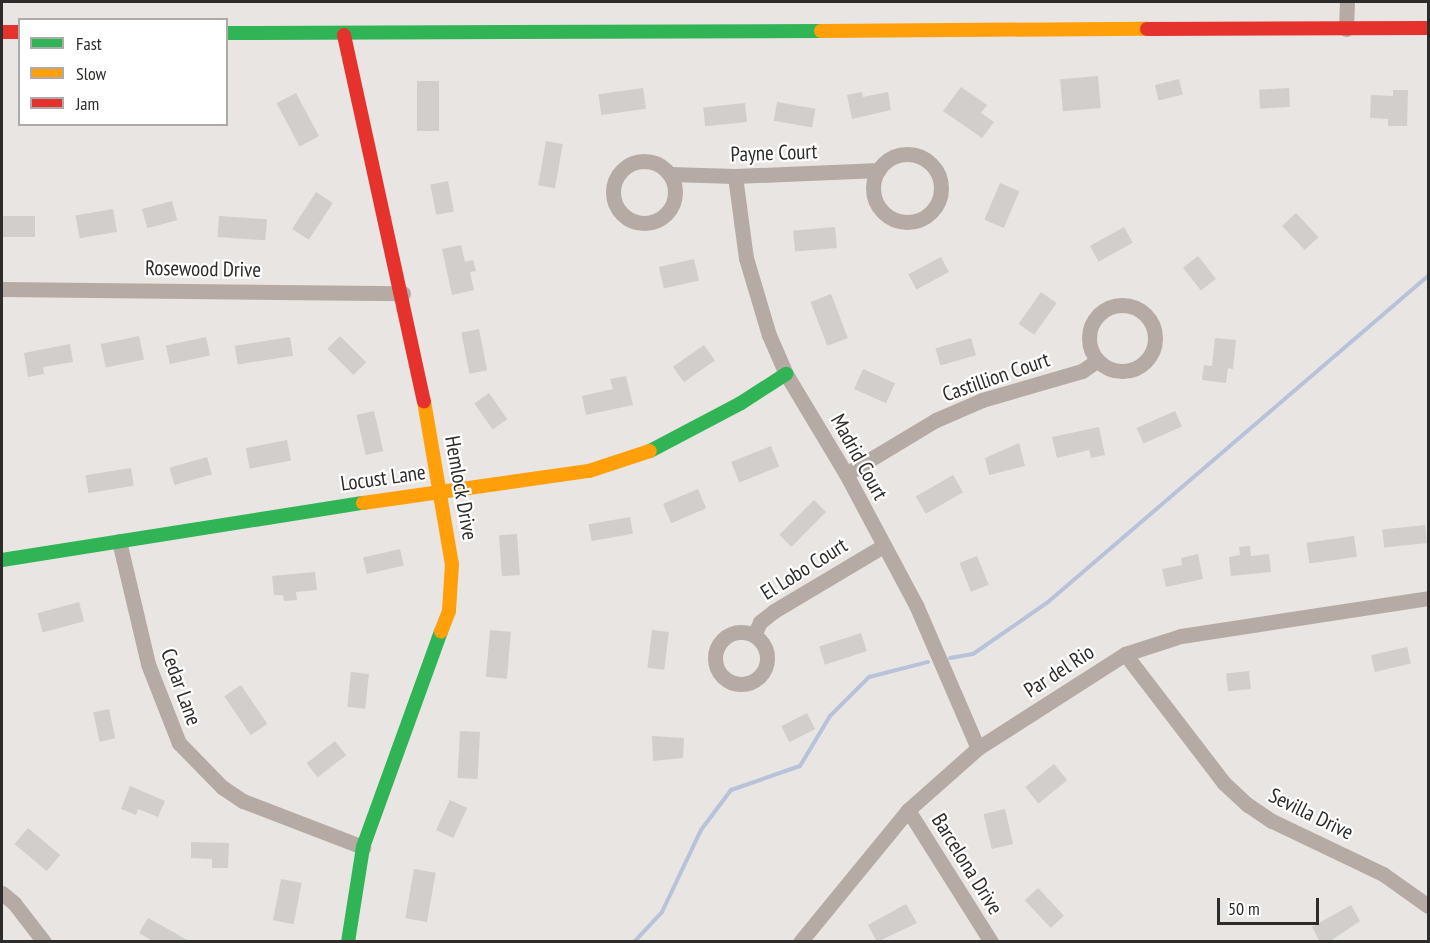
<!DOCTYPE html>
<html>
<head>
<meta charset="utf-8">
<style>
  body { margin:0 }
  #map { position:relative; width:1430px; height:943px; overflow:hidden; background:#e8e5e2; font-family:"PT Sans Narrow",sans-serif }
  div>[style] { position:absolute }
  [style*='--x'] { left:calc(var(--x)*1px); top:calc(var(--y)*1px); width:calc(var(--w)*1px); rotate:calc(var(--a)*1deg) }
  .stream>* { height:4px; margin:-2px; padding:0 2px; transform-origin:2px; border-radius:2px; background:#b8c3d9 }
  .building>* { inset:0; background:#d1cecc; transform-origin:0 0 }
  .street>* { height:15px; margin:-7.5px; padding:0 7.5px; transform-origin:7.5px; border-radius:7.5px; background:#b6aaa5 }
  .street>.ring { margin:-7.5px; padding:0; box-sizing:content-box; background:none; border:15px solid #b6aaa5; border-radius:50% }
  .fast>* { height:14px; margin:-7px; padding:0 7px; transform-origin:7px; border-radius:7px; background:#30b455 }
  .slow>* { height:14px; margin:-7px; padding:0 7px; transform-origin:7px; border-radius:7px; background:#ff9f0a }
  .jam>* { height:14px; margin:-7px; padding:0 7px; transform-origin:7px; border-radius:7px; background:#e5322d }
  span { translate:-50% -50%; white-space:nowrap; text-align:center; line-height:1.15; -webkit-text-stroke:4.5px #fff; paint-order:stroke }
  .street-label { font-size:21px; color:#2e2c2a }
  .frame { position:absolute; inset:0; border:3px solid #2e2c2a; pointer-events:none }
  .legend { position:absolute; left:18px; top:18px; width:210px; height:108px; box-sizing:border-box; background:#fff; border:2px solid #ababaa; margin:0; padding:8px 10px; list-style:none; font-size:18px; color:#2e2c2a }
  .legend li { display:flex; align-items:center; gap:12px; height:30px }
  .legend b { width:30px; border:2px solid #ababaa }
  .scale { position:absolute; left:1217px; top:898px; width:102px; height:27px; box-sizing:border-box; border:3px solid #2e2c2a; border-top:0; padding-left:8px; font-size:18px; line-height:21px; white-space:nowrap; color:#2e2c2a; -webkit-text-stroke:4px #fff; paint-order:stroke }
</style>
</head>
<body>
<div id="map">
  <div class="stream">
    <div style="--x:950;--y:658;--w:23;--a:-10"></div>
    <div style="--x:973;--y:654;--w:91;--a:-34.7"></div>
    <div style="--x:1048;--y:602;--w:501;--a:-40.63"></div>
    <div style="--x:634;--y:942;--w:41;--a:-47"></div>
    <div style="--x:662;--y:912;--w:91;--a:-64.6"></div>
    <div style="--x:701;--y:830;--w:50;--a:-53.1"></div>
    <div style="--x:731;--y:790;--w:73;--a:-19.2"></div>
    <div style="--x:800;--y:766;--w:58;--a:-59"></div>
    <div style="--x:830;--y:716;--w:55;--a:-45"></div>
    <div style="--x:869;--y:677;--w:61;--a:-14.3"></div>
  </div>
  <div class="building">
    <div style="left:1098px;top:76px;width:32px;height:38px;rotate:85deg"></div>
    <div style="left:1179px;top:79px;width:16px;height:25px;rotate:76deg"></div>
    <div style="left:417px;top:81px;width:22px;height:50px"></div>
    <div style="clip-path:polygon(961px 87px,987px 105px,981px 113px,994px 122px,982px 138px,943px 111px)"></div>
    <div style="left:643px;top:88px;width:21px;height:45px;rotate:82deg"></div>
    <div style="left:1289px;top:88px;width:19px;height:30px;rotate:87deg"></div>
    <div style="clip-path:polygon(1393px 90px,1408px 90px,1407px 126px,1388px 126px,1388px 119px,1370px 118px,1371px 95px,1393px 96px)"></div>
    <div style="clip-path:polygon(862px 92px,863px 97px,888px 92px,891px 110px,852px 119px,847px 95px)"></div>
    <div style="left:296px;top:93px;width:49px;height:22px;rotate:62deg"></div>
    <div style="left:777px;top:102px;width:39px;height:19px;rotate:10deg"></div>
    <div style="left:745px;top:103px;width:19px;height:42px;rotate:84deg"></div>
    <div style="left:546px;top:141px;width:17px;height:45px;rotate:10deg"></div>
    <div style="left:448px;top:181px;width:31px;height:18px;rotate:79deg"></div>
    <div style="left:1000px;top:183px;width:21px;height:40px;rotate:23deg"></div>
    <div style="left:316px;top:192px;width:20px;height:44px;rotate:33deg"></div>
    <div style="left:172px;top:201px;width:20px;height:31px;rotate:75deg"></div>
    <div style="left:113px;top:209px;width:23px;height:38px;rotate:80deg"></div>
    <div style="left:1296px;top:213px;width:33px;height:19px;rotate:47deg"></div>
    <div style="left:35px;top:216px;width:21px;height:33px;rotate:90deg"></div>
    <div style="left:219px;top:216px;width:48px;height:21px;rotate:4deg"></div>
    <div style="left:835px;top:227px;width:21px;height:42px;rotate:85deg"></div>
    <div style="left:1124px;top:227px;width:18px;height:39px;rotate:61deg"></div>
    <div style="clip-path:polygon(461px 245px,465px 262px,473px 260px,476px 271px,470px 272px,474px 290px,452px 295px,442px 249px)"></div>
    <div style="left:1198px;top:256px;width:29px;height:19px;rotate:52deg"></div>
    <div style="left:941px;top:257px;width:17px;height:37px;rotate:62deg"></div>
    <div style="left:694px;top:259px;width:22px;height:36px;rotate:77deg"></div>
    <div style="left:1041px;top:292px;width:19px;height:39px;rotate:35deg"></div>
    <div style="left:831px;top:294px;width:47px;height:22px;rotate:69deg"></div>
    <div style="left:479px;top:329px;width:42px;height:18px;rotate:79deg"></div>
    <div style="left:139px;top:336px;width:24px;height:39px;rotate:78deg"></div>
    <div style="left:340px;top:336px;width:37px;height:18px;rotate:45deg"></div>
    <div style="left:206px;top:337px;width:19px;height:41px;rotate:78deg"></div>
    <div style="left:290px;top:337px;width:19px;height:56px;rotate:81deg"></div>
    <div style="left:971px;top:338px;width:18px;height:37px;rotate:74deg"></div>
    <div style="clip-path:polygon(1215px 338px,1236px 340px,1233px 369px,1228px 368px,1226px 383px,1202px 380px,1204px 365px,1212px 366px)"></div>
    <div style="clip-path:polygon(70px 344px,73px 362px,43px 367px,44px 374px,28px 377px,24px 353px)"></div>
    <div style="left:704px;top:345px;width:19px;height:38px;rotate:55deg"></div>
    <div style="left:863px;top:369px;width:35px;height:22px;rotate:24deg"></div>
    <div style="clip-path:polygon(626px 376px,633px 405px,586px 415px,582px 396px,613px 389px,610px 379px)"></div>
    <div style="left:489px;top:393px;width:32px;height:18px;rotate:55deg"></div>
    <div style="left:374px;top:411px;width:41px;height:18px;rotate:77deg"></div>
    <div style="left:1175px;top:411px;width:17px;height:42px;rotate:66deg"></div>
    <div style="clip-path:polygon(1099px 427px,1105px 455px,1091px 458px,1089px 450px,1057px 458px,1052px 437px)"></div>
    <div style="left:287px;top:440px;width:21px;height:42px;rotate:79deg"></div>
    <div style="clip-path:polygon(1019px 443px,1025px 466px,989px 475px,985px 458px)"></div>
    <div style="left:771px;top:446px;width:22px;height:43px;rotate:68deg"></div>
    <div style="left:207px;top:457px;width:18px;height:39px;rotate:74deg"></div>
    <div style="left:131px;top:468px;width:18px;height:46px;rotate:81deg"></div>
    <div style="left:953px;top:475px;width:20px;height:43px;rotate:60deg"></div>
    <div style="left:698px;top:489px;width:21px;height:38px;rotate:67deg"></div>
    <div style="left:814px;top:500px;width:17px;height:49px;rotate:45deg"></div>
    <div style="left:630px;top:517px;width:17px;height:42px;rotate:80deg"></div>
    <div style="left:1425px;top:525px;width:18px;height:43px;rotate:84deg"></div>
    <div style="left:517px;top:534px;width:41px;height:18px;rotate:86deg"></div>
    <div style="left:1354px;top:536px;width:21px;height:48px;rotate:82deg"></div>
    <div style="clip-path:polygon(1250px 546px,1251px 556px,1269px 554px,1271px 572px,1231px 576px,1229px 557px,1240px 555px,1239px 547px)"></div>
    <div style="left:400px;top:549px;width:17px;height:38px;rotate:77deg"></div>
    <div style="clip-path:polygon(1198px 554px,1203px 579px,1166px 587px,1162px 569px,1182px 565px,1181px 558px)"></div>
    <div style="left:977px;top:556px;width:31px;height:19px;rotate:68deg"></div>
    <div style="clip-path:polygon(315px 572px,317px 590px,296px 592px,297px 600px,284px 601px,283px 595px,274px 595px,272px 576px)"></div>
    <div style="left:79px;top:602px;width:20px;height:43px;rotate:75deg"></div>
    <div style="left:490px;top:630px;width:21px;height:47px;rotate:5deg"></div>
    <div style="left:652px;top:630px;width:17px;height:38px;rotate:7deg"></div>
    <div style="left:861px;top:633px;width:19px;height:44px;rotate:72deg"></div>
    <div style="left:1407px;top:647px;width:17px;height:37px;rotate:77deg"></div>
    <div style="left:1249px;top:671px;width:18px;height:23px;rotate:84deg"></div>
    <div style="left:351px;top:672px;width:18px;height:35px;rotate:6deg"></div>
    <div style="left:241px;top:685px;width:47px;height:20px;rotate:56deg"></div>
    <div style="left:109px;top:709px;width:30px;height:16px;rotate:78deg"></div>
    <div style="left:807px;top:713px;width:18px;height:29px;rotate:63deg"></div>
    <div style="left:460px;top:731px;width:20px;height:47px;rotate:3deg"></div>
    <div style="clip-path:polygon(652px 736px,684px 738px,683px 758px,653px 761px)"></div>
    <div style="left:335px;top:741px;width:18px;height:36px;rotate:52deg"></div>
    <div style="left:1054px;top:764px;width:21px;height:37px;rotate:51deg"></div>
    <div style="clip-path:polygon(130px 786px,165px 801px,158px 817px,138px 809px,136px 815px,121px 809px)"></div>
    <div style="left:450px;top:800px;width:19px;height:33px;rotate:25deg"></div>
    <div style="left:1005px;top:809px;width:36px;height:22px;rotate:77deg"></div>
    <div style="left:28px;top:828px;width:42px;height:21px;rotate:40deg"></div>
    <div style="clip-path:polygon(191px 842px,229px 843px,228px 868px,212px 868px,212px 859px,191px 858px)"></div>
    <div style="left:414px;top:869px;width:22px;height:50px;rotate:10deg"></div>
    <div style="left:281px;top:879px;width:21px;height:42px;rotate:11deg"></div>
    <div style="left:1038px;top:888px;width:38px;height:18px;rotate:47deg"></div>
    <div style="clip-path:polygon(906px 904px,917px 923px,877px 942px,868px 925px)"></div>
    <div style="clip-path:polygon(1351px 905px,1360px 921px,1329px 942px,1320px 942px,1312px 927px)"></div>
    <div style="clip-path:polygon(148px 918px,191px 942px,154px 942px,139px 933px)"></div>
  </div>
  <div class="street">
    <div style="--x:1346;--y:29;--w:27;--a:-88"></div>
    <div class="ring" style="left:873px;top:154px;width:53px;height:53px"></div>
    <div class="ring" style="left:613px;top:161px;width:47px;height:47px"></div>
    <div style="--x:670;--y:174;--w:65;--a:1.8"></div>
    <div style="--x:735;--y:176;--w:144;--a:-2.4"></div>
    <div style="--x:735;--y:176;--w:83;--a:82.4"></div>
    <div style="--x:746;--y:258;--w:80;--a:73.4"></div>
    <div style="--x:769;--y:335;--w:43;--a:66.4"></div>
    <div style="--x:786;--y:374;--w:117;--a:59"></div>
    <div style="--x:846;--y:474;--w:149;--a:61.9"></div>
    <div style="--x:916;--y:605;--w:156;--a:66.6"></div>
    <div style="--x:2;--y:289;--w:401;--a:0.6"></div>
    <div class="ring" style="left:1089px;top:305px;width:51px;height:51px"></div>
    <div style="--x:846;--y:474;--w:105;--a:-31"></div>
    <div style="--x:936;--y:420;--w:50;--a:-23.5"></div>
    <div style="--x:982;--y:400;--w:104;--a:-16.2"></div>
    <div style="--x:1082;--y:371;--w:19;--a:-35"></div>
    <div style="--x:119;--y:541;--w:126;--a:76.7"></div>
    <div style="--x:148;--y:664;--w:85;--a:68.6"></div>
    <div style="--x:179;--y:743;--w:62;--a:45.7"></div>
    <div style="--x:222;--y:787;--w:25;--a:34"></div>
    <div style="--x:243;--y:801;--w:129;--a:21"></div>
    <div class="ring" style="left:715px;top:632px;width:37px;height:37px"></div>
    <div style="--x:754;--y:635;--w:14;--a:-65"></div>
    <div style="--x:760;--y:622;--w:18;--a:-38"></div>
    <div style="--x:774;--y:611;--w:127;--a:-30.8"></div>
    <div style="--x:1125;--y:654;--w:163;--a:52.5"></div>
    <div style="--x:1224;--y:783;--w:33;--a:43"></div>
    <div style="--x:1248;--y:805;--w:29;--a:34"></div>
    <div style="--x:1272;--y:821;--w:123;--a:25.5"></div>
    <div style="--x:1383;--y:874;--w:55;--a:35.4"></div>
    <div style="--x:908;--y:810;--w:156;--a:57.8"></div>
    <div style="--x:2;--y:893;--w:16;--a:40"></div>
    <div style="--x:14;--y:903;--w:49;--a:52.4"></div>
    <div style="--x:800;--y:942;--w:171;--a:-50.7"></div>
    <div style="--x:908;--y:810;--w:94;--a:-41.5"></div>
    <div style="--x:978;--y:748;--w:174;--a:-32.6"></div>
    <div style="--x:1125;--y:654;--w:59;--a:-17.8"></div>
    <div style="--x:1181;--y:636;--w:250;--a:-8.7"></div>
  </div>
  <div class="fast">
    <div style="--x:226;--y:33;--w:595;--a:-0.19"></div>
    <div style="--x:650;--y:451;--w:103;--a:-27.8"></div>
    <div style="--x:741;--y:403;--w:54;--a:-32.8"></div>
    <div style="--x:2;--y:560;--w:365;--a:-9"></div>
    <div style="--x:348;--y:942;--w:96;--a:-81"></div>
    <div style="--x:363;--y:847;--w:229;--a:-70.1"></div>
  </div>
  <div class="slow">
    <div style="--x:821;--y:31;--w:326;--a:-0.4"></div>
    <div style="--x:424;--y:401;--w:165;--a:80.3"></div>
    <div style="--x:452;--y:564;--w:47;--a:93.7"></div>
    <div style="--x:449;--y:611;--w:22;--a:111"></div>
    <div style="--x:363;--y:503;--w:228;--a:-8.1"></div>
    <div style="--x:589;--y:471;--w:64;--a:-18.2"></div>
  </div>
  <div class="jam">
    <div style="--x:1147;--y:29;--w:281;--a:-0.2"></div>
    <div style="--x:2;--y:32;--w:18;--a:0"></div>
    <div style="--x:344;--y:35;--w:375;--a:77.7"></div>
  </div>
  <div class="street-label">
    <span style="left:774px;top:153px;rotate:-2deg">Payne Court</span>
    <span style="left:203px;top:269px;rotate:1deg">Rosewood Drive</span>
    <span style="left:996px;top:377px;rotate:-19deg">Castillion Court</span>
    <span style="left:859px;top:457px;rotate:61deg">Madrid Court</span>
    <span style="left:383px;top:478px;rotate:-8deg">Locust Lane</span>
    <span style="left:461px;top:488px;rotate:80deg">Hemlock Drive</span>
    <span style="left:804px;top:569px;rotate:-32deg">El Lobo Court</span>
    <span style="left:1059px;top:671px;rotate:-33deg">Par del Rio</span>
    <span style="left:181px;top:687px;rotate:70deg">Cedar Lane</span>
    <span style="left:1311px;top:814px;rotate:26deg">Sevilla Drive</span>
    <span style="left:967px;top:864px;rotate:58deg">Barcelona Drive</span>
  </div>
  <div class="frame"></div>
  <ul class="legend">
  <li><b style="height:8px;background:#30b455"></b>Fast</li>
  <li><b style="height:8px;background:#ff9f0a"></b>Slow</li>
  <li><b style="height:8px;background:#e5322d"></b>Jam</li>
  </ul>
  <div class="scale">50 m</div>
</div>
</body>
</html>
